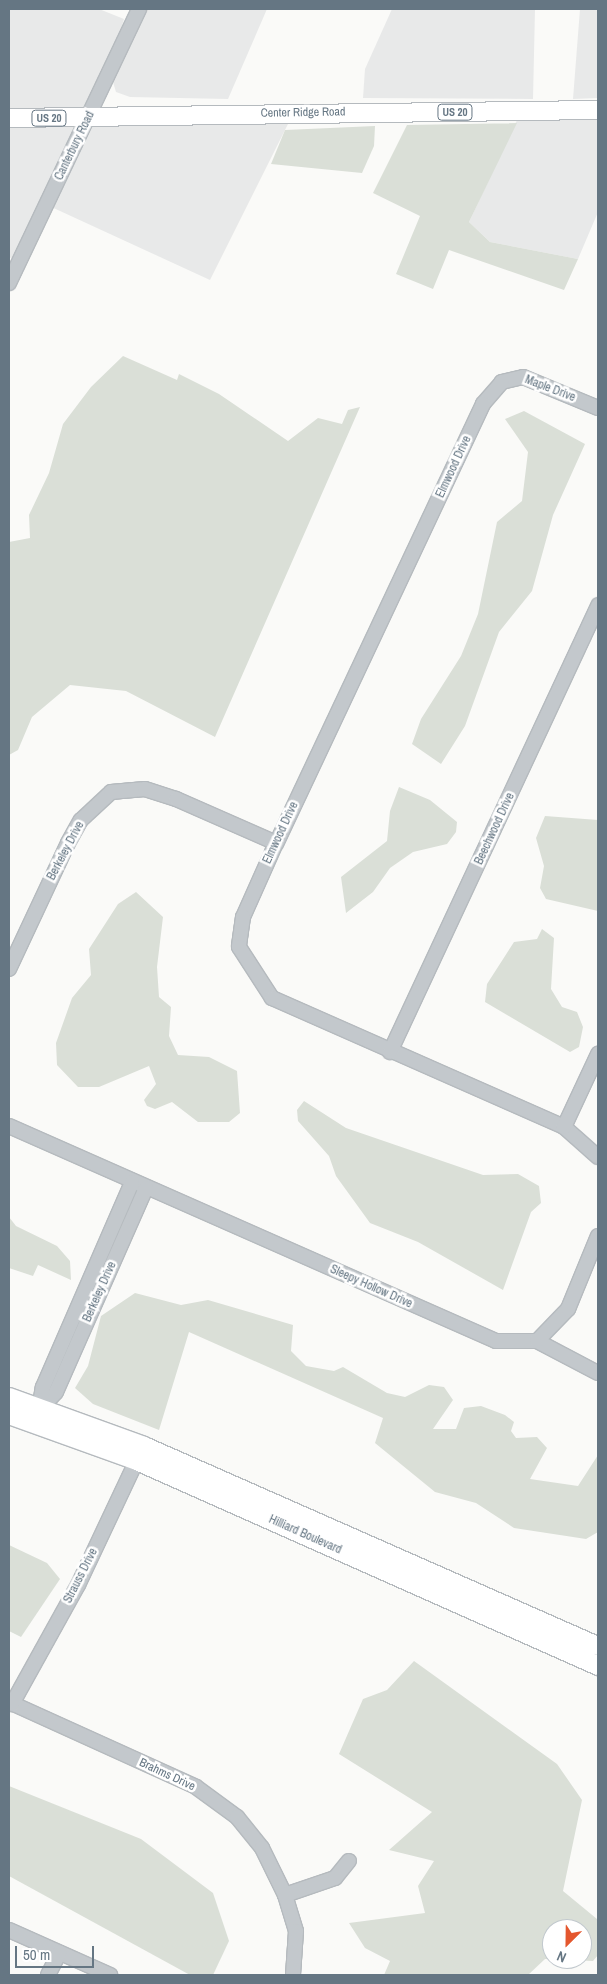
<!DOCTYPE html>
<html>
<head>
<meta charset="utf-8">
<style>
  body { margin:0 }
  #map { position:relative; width:607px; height:1984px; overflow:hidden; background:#fafaf8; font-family:"Archivo Narrow",sans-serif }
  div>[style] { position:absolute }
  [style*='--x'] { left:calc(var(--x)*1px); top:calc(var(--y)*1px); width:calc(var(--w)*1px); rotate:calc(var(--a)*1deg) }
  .built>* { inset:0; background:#e8e9e9 }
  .green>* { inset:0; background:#dadfd7 }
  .roads { filter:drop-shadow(1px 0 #b5babe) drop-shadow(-1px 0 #b5babe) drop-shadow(0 1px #b5babe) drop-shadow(0 -1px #b5babe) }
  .minor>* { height:14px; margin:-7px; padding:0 7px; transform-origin:7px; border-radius:7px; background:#c3c8cc }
  .major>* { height:18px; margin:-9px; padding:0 9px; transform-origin:9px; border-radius:9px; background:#fff }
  span { translate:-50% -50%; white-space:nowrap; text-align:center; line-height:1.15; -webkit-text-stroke:5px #fff; paint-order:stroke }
  .shield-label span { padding:1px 4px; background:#fff; border:1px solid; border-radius:4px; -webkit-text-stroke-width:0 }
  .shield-label { font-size:11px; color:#657683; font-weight:700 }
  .street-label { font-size:12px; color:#657683 }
  .frame { position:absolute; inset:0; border:10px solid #657683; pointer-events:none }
  .north { position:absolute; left:542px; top:1919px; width:50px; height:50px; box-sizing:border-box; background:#fff; border:1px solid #c1c8cd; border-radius:50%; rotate:203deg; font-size:14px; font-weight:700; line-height:20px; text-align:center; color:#657683 }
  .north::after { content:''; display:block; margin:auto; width:18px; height:22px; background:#e4572e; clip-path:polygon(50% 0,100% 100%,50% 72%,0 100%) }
  .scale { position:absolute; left:15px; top:1946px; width:79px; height:22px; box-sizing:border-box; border:2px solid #657683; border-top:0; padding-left:6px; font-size:15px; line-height:18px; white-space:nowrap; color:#657683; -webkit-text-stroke:4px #fff; paint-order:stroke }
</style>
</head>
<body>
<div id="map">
  <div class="built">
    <div style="clip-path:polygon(9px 9px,99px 9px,124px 19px,114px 53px,83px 112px,9px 111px)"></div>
    <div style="clip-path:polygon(146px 9px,267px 9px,228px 99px,130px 97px,116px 92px,113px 82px)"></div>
    <div style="clip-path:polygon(392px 9px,535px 9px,533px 99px,363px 98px,365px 69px)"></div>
    <div style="clip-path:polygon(580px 9px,598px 9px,598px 98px,573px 99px)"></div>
    <div style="clip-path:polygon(293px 114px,210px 280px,47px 205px,19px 262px,9px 257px,9px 118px)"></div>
    <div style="clip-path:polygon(598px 117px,598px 212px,578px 259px,490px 242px,469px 222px,518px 118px)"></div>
  </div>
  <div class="green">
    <div style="clip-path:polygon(517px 123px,469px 222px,490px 242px,578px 259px,564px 290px,449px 250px,433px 289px,396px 274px,420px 216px,373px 193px,407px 125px)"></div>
    <div style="clip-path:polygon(375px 126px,374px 146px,362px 173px,271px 164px,285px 130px)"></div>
    <div style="clip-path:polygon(123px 356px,177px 380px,179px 374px,219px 394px,288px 441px,318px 418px,342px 424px,348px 410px,360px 407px,215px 737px,126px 691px,70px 685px,32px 717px,18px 750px,9px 755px,9px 542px,30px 538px,29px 515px,49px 473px,63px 424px,91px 387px)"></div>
    <div style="clip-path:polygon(524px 411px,585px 444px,553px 515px,532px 591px,499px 632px,465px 726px,441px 764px,412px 744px,421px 719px,461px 656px,478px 614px,497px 522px,522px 501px,528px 452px,505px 419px)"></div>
    <div style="clip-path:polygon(399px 787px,430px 800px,457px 822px,456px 832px,447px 844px,413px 852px,390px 868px,373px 892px,346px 913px,341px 877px,387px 841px,390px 811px)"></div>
    <div style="clip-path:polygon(545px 816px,598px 820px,598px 911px,546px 899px,540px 888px,544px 866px,536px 838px)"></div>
    <div style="clip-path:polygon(136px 892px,163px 917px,157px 967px,159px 997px,171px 1007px,169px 1036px,178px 1055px,209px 1057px,237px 1071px,240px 1113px,229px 1122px,198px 1122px,172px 1102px,155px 1109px,147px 1106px,144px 1100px,156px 1084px,149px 1066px,99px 1087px,78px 1087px,57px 1065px,56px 1043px,72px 998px,91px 975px,89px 949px,118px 904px)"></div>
    <div style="clip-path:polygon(542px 929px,554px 938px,551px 989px,562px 1007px,577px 1012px,583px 1027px,579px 1047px,570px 1052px,485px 1002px,487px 984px,514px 942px,537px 939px)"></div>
    <div style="clip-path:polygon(304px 1101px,346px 1128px,483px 1175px,518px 1174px,539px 1186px,541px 1203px,531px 1212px,503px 1290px,418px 1242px,370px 1223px,336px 1176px,329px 1156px,298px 1121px,297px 1110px)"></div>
    <div style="clip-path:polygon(9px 1217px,16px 1226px,57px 1246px,70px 1261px,71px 1280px,38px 1265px,33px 1276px,9px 1268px)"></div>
    <div style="clip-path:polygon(135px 1293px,181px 1305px,208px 1300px,293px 1325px,291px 1351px,306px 1366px,334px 1371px,343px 1367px,387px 1393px,405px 1397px,429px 1385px,444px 1387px,453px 1400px,433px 1429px,456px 1429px,464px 1408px,481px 1406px,505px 1415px,514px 1422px,511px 1431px,516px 1438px,537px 1437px,547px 1448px,530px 1479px,578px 1486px,598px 1455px,598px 1532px,586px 1539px,514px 1528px,476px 1503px,435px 1492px,375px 1443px,383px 1418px,189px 1332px,159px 1430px,93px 1404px,75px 1388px,88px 1366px,101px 1316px)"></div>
    <div style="clip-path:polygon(9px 1545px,47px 1563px,60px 1579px,21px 1637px,9px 1631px)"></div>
    <div style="clip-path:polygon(evenodd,414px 1661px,557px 1764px,582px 1800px,563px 1891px,597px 1919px,598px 1955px,593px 1961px,545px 1959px,528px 1975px,384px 1975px,390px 1961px,365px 1948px,349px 1923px,425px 1913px,418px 1886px,434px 1861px,389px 1850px,432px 1812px,339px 1754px,363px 1699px,387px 1690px,414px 1661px,552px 1929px,582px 1929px,582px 1959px,552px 1959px,552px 1929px)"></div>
    <div style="clip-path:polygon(9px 1786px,141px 1839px,213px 1893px,229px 1941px,213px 1975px,190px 1975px,9px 1876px)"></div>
  </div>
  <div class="roads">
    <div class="minor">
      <div style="--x:9;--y:283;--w:303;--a:-64.6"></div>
      <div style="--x:598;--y:408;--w:81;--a:-157.5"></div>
      <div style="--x:523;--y:377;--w:22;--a:167"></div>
      <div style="--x:502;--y:382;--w:29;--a:131"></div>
      <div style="--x:483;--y:404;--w:485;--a:115.2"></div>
      <div style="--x:276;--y:843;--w:81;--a:114"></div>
      <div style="--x:243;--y:917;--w:30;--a:98"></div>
      <div style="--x:239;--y:947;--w:61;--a:57.1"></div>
      <div style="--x:272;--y:998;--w:319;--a:23.8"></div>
      <div style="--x:564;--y:1127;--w:45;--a:41.4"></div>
      <div style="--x:9;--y:969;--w:139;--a:-64.9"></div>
      <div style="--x:68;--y:843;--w:26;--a:-61"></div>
      <div style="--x:81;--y:820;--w:41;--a:-43"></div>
      <div style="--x:111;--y:792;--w:34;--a:-5"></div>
      <div style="--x:145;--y:789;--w:33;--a:18"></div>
      <div style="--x:176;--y:799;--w:109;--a:23.7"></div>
      <div style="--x:390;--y:1052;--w:493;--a:-65"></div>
      <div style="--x:9;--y:1126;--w:532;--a:23.82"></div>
      <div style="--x:496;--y:1341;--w:41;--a:0"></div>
      <div style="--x:537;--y:1341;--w:69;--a:27.7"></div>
      <div style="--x:564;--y:1127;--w:81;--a:-65"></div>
      <div style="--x:537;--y:1341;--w:45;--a:-45.9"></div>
      <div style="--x:568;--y:1309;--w:79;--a:-67.7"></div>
      <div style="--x:43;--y:1406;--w:19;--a:-47"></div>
      <div style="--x:56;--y:1392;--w:223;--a:-66.2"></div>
      <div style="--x:38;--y:1417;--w:30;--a:-81"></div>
      <div style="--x:43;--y:1387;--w:223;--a:-66.5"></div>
      <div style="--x:9;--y:1702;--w:205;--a:24.4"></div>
      <div style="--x:196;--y:1787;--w:51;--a:36.2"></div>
      <div style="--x:237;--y:1817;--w:40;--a:51"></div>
      <div style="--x:262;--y:1848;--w:52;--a:63.9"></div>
      <div style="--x:285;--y:1895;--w:38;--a:73"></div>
      <div style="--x:296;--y:1931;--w:44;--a:93.9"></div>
      <div style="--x:12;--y:1704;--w:136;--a:-61"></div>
      <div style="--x:78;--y:1585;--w:146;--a:-64.8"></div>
      <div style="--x:285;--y:1895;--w:53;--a:-18.8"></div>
      <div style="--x:335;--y:1878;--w:22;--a:-51"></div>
      <div style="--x:9;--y:1930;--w:111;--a:24"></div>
      <div style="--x:48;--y:1975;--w:25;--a:-63"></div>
    </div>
    <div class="major">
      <div style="--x:9;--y:118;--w:589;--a:-0.78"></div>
      <div style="--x:9;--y:1397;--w:144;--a:19.9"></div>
      <div style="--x:144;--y:1446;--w:496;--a:23.8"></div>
      <div style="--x:9;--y:1415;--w:136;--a:19.8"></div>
      <div style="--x:137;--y:1461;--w:505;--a:23.97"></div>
    </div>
  </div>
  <div class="shield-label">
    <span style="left:455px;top:112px">US 20</span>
    <span style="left:49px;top:118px">US 20</span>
  </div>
  <div class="street-label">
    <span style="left:303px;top:113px;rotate:-1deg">Center Ridge Road</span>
    <span style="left:75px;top:146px;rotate:-64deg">Canterbury Road</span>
    <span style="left:550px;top:389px;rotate:21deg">Maple Drive</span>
    <span style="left:454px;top:467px;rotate:-65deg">Elmwood Drive</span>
    <span style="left:495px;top:829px;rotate:-65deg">Beechwood Drive</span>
    <span style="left:281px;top:833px;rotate:-65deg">Elmwood Drive</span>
    <span style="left:66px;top:851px;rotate:-62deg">Berkeley Drive</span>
    <span style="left:371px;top:1287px;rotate:24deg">Sleepy Hollow Drive</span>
    <span style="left:100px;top:1292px;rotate:-66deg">Berkeley Drive</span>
    <span style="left:305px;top:1535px;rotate:24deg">Hilliard Boulevard</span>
    <span style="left:81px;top:1576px;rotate:-63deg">Strauss Drive</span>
    <span style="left:167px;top:1775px;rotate:25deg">Brahms Drive</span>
  </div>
  <div class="frame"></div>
  <div class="north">N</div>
  <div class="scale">50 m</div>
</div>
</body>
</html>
